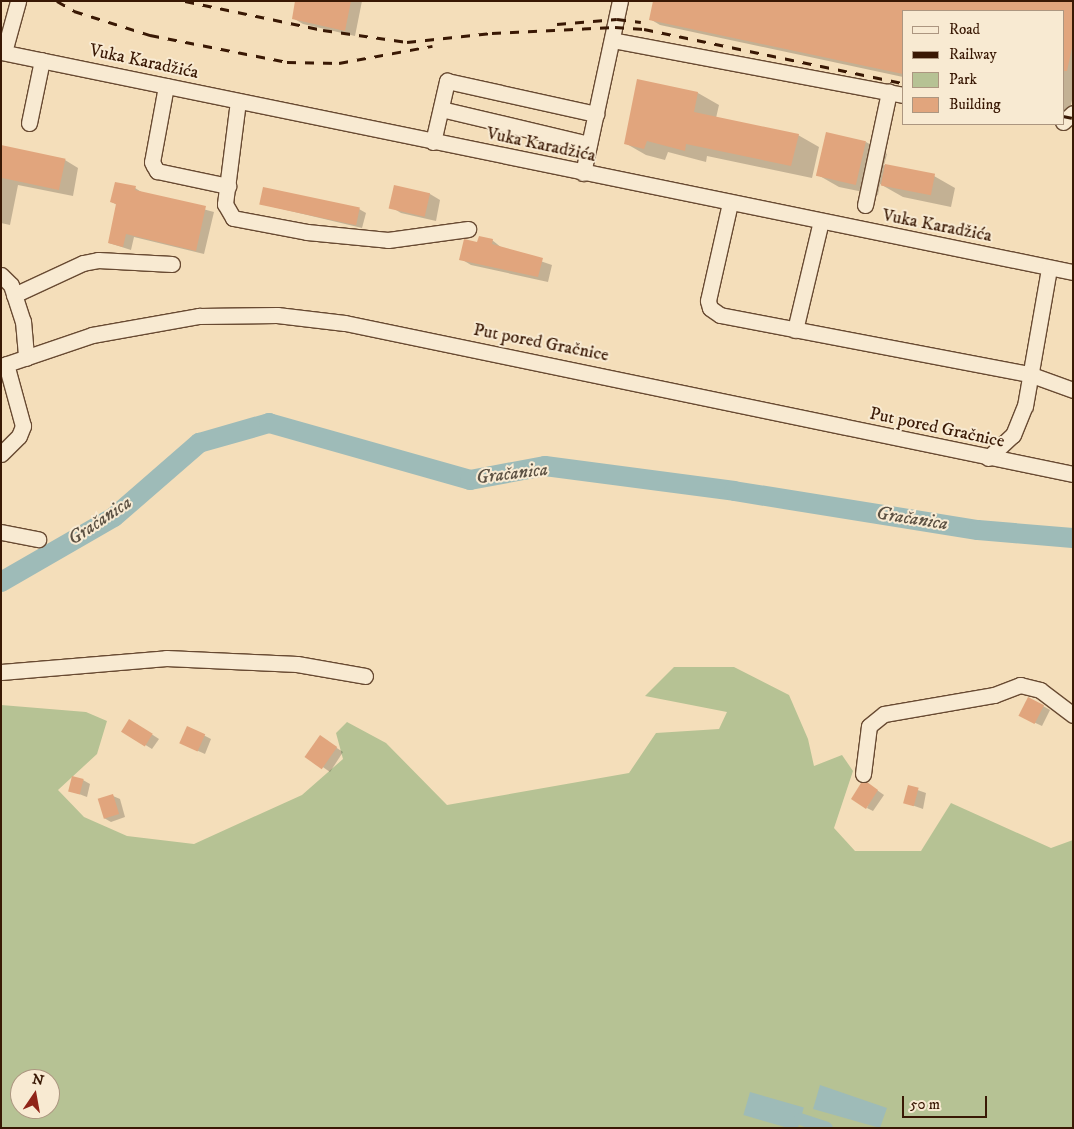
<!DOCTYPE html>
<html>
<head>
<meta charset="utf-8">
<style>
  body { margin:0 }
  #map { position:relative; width:1074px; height:1129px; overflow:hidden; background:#f4deba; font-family:"IM FELL DW Pica",serif }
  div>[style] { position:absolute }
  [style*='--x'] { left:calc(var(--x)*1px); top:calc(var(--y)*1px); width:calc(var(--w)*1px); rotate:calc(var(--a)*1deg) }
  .green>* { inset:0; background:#b6c294 }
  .water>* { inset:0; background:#9ebbb8; transform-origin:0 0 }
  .shadow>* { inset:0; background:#0003 }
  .canal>* { height:12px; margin:-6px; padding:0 6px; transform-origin:6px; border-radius:6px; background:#9ebbb8 }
  .river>* { height:20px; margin:-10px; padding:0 10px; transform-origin:10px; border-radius:10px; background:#9ebbb8 }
  .building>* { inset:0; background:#e1a57d; transform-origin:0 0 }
  .roads { filter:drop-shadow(1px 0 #684a32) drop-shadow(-1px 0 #684a32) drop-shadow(0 1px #684a32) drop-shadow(0 -1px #684a32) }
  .minor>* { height:15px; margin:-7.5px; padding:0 7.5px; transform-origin:7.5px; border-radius:7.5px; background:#f8ead2 }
  .rail>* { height:3px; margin-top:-1.5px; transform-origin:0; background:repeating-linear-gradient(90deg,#391804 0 9px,transparent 0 18px) }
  span { translate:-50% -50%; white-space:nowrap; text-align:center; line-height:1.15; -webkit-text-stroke:4px #f8ead2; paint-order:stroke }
  .street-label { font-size:18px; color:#391804 }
  .water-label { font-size:19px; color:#5c5143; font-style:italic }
  .frame { position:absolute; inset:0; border:2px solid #391804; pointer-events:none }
  .legend { position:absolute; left:902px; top:10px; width:162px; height:115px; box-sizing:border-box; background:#f8ead2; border:1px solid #ac9680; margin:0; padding:6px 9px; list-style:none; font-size:15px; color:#391804 }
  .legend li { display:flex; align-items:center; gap:10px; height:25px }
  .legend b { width:25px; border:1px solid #ac9680 }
  .north { position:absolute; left:10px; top:1069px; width:50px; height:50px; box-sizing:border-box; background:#f8ead2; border:1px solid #ac9680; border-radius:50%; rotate:12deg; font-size:14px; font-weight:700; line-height:20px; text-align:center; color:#391804 }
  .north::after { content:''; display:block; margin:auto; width:18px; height:22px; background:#8f2418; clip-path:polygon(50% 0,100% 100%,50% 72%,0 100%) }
  .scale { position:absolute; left:902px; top:1096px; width:85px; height:22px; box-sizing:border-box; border:2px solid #391804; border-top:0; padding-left:6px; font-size:15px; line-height:18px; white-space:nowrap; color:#391804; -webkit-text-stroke:4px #f8ead2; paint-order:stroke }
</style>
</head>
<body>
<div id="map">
  <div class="green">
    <div style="clip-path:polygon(evenodd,674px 667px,734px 667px,789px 695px,808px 739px,814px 766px,842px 755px,853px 771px,834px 828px,855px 851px,921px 851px,951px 803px,1051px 848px,1073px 840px,1073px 1128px,1px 1128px,1px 705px,86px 712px,107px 721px,97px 754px,58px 790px,84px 817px,127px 836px,194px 844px,302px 795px,343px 759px,336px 733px,347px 722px,386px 743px,447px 805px,629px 773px,656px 733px,719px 729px,727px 712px,645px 696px,674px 667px,20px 1079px,50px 1079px,50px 1109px,20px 1109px,20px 1079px)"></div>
  </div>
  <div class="water">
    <div style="clip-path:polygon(820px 1085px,887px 1108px,880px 1128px,813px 1109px)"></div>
    <div style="left:750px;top:1092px;width:56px;height:24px;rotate:16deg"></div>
  </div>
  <div class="shadow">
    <div style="clip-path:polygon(297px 1px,362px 1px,355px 36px,303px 24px,293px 18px)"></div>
    <div style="clip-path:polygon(1073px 1px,1073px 96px,1069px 113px,1063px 111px,1063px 11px,903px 11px,903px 77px,660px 25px,650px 19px)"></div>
    <div style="clip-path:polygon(638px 81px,698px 93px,719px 105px,716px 118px,798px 135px,819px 147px,812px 178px,707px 156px,706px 162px,668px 152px,665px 160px,646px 155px,625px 143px)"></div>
    <div style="clip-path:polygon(866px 142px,887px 154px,884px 165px,934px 176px,955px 188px,951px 207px,903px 197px,880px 184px,878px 195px,839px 187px,818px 175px)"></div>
    <div style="clip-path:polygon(1px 147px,65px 160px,78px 168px,73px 196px,18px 185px,10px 225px,1px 223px)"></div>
    <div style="clip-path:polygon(395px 187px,430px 194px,440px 200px,436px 221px,401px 213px,391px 207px)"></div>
    <div style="clip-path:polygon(135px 188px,143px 193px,214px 212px,204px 254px,134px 237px,131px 250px,109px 243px,117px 205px,112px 202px)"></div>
    <div style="clip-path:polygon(261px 204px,359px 209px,366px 213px,362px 228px)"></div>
    <div style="clip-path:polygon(492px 240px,502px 248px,552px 265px,548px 282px,471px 265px,461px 259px)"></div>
    <div style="clip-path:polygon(1029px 698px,1050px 710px,1042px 726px,1027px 719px)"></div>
    <div style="clip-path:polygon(136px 724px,159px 739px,152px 749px,123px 731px)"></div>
    <div style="clip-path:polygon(188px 727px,211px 739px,205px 754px,187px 746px)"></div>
    <div style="clip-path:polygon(326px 741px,343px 752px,330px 772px,307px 756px)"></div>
    <div style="clip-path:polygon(83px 780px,90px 784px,87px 797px,71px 791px)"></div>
    <div style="clip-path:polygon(909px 787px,926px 793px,923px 809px,906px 803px)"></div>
    <div style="clip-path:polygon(874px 788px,884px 795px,873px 811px,867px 808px)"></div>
    <div style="clip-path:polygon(113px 796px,120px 799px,125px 817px,111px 822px,104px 818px)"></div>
  </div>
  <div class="canal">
    <div style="--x:800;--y:1119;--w:28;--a:18"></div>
  </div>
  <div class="river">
    <div style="--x:1;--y:582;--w:130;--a:-29.9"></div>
    <div style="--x:114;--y:517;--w:113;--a:-41"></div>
    <div style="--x:199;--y:443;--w:73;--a:-15.9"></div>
    <div style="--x:269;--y:423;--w:209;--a:15.8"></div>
    <div style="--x:470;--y:480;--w:76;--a:-10.6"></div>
    <div style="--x:545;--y:466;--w:191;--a:7.5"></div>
    <div style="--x:734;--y:491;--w:247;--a:9.1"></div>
    <div style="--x:978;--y:530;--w:95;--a:4.8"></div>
  </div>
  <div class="building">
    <div style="clip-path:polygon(295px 1px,351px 1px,345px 31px,292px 19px)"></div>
    <div style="clip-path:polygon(653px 1px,1073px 1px,1073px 43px,1067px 71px,1063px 71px,1063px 11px,903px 11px,903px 74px,649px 20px)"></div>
    <div style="clip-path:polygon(637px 79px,698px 92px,694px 112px,799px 134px,791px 166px,686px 144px,685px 151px,647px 141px,644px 149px,624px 144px)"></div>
    <div style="left:826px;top:132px;width:41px;height:45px;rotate:13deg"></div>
    <div style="left:1px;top:145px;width:66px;height:32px;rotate:12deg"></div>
    <div style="left:885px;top:164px;width:51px;height:22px;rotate:11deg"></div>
    <div style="clip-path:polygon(115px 182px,136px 186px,135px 190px,206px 206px,196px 251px,126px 234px,123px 247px,108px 243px,116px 204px,110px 202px)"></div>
    <div style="left:394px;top:185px;width:37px;height:24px;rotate:13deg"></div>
    <div style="left:263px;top:187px;width:99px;height:18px;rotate:12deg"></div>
    <div style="clip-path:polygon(479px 236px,493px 239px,492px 244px,543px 258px,538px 277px,459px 260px,464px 239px,477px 242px)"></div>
    <div style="left:1028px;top:697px;width:18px;height:21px;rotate:27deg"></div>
    <div style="left:129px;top:719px;width:28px;height:15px;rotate:32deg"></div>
    <div style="left:187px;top:726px;width:20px;height:19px;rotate:24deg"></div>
    <div style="left:320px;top:735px;width:21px;height:27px;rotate:35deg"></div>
    <div style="left:72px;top:776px;width:12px;height:16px;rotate:14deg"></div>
    <div style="clip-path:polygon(867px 782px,878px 790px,866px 809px,851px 799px,861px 783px)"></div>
    <div style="left:908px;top:785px;width:11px;height:19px;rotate:15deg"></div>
    <div style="left:113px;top:794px;width:21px;height:16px;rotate:73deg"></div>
  </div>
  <div class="roads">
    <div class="minor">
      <div style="--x:612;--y:40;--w:296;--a:10.7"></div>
      <div style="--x:1;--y:52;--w:1094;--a:11.6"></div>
      <div style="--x:4;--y:52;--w:53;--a:-74.6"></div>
      <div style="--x:166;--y:86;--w:77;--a:100.4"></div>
      <div style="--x:152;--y:162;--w:4;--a:63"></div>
      <div style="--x:154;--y:166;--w:6;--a:59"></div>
      <div style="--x:157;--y:171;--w:73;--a:11.9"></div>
      <div style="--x:238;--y:101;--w:104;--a:97.2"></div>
      <div style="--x:225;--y:204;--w:16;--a:60"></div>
      <div style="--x:233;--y:218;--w:75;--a:10.7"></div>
      <div style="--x:307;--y:232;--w:81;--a:5.6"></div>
      <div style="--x:388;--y:240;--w:81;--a:-7.8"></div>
      <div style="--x:441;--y:109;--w:152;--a:13.3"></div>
      <div style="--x:1063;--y:122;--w:13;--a:-42"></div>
      <div style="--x:29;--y:123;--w:64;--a:-78.3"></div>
      <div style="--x:433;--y:142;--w:63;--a:-77.1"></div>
      <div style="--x:447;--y:81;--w:153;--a:12.5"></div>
      <div style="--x:583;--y:173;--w:176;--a:-77.9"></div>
      <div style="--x:730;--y:203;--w:100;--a:102.7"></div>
      <div style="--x:708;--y:301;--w:7;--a:74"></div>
      <div style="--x:710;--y:308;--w:12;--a:35"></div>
      <div style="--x:720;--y:315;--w:315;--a:10.8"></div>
      <div style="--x:1029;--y:374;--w:47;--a:20"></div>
      <div style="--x:865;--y:205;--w:116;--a:-78"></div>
      <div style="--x:1;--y:275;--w:14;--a:45"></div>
      <div style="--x:11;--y:285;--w:38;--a:72"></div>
      <div style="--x:23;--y:321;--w:37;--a:85"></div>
      <div style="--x:14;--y:295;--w:76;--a:-24.9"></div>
      <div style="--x:83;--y:263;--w:15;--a:-11"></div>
      <div style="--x:98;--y:260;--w:74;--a:3.1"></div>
      <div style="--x:795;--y:330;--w:112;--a:-76.6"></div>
      <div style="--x:1;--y:366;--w:96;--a:-18.8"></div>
      <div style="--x:92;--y:335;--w:109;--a:-10.1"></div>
      <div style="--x:199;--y:316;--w:78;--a:-0.7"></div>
      <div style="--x:277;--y:315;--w:68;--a:6.7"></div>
      <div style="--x:345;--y:323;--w:743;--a:11.72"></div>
      <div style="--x:1;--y:454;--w:25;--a:-45"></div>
      <div style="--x:19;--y:436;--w:11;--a:-68"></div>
      <div style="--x:23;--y:426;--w:64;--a:-105.3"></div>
      <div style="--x:988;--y:458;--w:34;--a:-43"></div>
      <div style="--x:1013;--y:435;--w:31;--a:-68"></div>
      <div style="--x:1025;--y:406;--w:140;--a:-80.1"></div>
      <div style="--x:1;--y:532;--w:38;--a:11"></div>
      <div style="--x:1;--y:672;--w:166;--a:-4.8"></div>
      <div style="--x:166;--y:658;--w:131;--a:2.6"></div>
      <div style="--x:297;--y:664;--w:69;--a:10"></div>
      <div style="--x:863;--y:774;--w:48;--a:-82.9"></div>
      <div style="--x:869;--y:726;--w:19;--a:-39"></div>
      <div style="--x:884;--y:714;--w:112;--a:-9.8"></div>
      <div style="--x:994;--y:695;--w:28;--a:-21"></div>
      <div style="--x:1020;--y:685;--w:21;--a:14"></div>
      <div style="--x:1040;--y:690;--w:41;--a:37.1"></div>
    </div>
  </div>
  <div class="rail">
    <div style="--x:57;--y:1;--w:20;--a:30"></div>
    <div style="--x:74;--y:11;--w:80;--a:17.5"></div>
    <div style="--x:150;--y:35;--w:140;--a:11.1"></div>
    <div style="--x:287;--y:62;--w:52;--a:1.1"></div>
    <div style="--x:339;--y:63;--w:95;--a:-10.4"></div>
    <div style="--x:185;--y:1;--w:141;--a:11.9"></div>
    <div style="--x:323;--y:30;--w:85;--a:8.1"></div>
    <div style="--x:407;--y:42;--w:85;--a:-6"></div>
    <div style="--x:492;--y:33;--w:123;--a:-2.8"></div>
    <div style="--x:615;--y:27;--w:29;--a:4"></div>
    <div style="--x:644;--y:29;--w:265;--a:11.8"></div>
    <div style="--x:557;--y:24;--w:60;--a:-4.8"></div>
    <div style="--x:617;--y:19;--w:24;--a:7"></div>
    <div style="--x:1063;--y:116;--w:10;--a:11"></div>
  </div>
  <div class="street-label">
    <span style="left:144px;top:62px;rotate:12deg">Vuka Karadžića</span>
    <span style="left:541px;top:145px;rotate:12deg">Vuka Karadžića</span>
    <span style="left:937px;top:226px;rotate:11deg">Vuka Karadžića</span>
    <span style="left:541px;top:343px;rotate:11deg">Put pored Gračnice</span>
    <span style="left:937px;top:428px;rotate:12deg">Put pored Gračnice</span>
  </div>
  <div class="water-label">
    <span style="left:512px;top:474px;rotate:-7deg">Gračanica</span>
    <span style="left:912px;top:519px;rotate:9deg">Gračanica</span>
    <span style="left:100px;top:521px;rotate:-34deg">Gračanica</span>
  </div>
  <div class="frame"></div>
  <ul class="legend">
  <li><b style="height:6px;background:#f8ead2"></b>Road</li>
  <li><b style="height:6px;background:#391804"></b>Railway</li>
  <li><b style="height:14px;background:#b6c294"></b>Park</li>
  <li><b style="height:14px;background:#e1a57d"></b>Building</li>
  </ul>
  <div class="north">N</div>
  <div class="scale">50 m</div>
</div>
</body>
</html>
